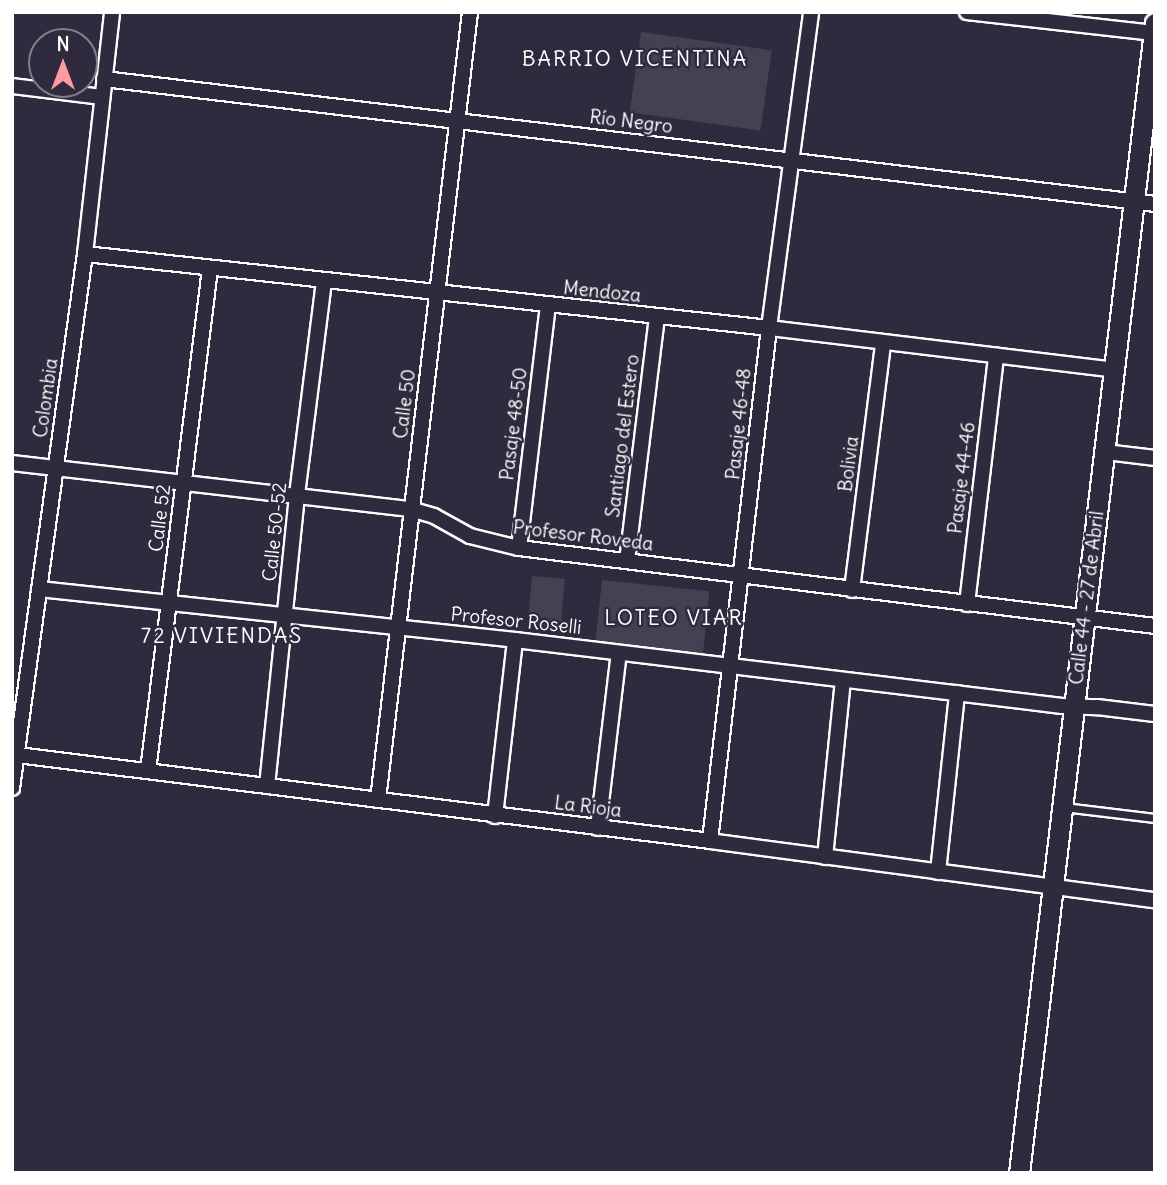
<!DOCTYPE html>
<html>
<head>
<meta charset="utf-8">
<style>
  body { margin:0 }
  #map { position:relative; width:1167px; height:1185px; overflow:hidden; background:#2f2a3d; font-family:Delius,sans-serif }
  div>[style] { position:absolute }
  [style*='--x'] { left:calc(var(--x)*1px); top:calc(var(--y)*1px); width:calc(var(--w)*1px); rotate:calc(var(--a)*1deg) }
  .green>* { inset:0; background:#464152; transform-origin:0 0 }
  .roads { filter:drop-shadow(2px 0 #fff) drop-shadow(-2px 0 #fff) drop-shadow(0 2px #fff) drop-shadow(0 -2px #fff) }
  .lane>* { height:7px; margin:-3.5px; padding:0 3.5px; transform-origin:3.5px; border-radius:3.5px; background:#2f2a3d }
  .street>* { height:14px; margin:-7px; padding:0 7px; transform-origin:7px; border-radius:7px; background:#2f2a3d }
  .secondary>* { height:19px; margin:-9.5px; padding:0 9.5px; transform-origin:9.5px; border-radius:9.5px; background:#2f2a3d }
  span { translate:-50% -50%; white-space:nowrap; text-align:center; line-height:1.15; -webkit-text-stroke:5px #2f2a3d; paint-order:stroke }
  .street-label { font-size:19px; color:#fff }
  .neighbourhood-label { font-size:21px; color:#fff; letter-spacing:2px }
  .frame { position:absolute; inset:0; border:14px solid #fff; pointer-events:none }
  .north { position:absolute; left:28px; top:28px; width:70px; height:70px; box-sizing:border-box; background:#2f2a3d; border:2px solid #827f8b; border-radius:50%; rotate:0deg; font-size:19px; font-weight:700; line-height:28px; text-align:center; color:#fff }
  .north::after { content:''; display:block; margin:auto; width:24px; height:32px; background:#ff9aa2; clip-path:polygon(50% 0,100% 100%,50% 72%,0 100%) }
</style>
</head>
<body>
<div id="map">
  <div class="green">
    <div style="left:641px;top:32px;width:132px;height:81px;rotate:8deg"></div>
    <div style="left:532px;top:576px;width:33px;height:50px;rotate:5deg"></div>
    <div style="left:602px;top:580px;width:108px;height:63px;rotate:6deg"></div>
  </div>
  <div class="roads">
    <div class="lane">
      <div style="--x:1063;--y:807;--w:93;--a:6.8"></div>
    </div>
    <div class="street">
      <div style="--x:967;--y:12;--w:188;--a:6.4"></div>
      <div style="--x:104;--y:79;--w:1058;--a:6.78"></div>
      <div style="--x:12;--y:86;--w:90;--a:7"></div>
      <div style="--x:85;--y:254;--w:688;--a:6.17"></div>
      <div style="--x:769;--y:328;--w:348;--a:6.9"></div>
      <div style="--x:1105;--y:452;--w:50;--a:6.8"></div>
      <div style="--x:12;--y:463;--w:401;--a:6.6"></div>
      <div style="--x:410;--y:509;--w:25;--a:16"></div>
      <div style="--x:434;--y:516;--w:41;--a:29.1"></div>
      <div style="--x:470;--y:536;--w:50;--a:13.8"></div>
      <div style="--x:519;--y:548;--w:641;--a:6.99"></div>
      <div style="--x:519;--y:548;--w:245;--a:-83.2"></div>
      <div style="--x:627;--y:561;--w:246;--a:-83"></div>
      <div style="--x:39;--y:589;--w:479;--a:6.1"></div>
      <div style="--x:515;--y:640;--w:551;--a:6.88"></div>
      <div style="--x:1062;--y:706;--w:35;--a:2"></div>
      <div style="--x:1097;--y:707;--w:58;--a:6.9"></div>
      <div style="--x:852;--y:590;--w:249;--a:-82.8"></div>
      <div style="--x:967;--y:604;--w:250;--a:-83.3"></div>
      <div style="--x:17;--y:755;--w:698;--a:7.07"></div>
      <div style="--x:710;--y:841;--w:449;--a:7.6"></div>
      <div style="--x:148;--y:771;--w:506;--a:-82.96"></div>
      <div style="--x:267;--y:786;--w:293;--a:-84.1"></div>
      <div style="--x:297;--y:495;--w:215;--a:-82.8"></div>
      <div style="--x:12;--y:788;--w:539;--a:-82.22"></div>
      <div style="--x:85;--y:254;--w:244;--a:-83.6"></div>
      <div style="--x:378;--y:800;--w:793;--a:-83.34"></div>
      <div style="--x:495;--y:816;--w:177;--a:-83.5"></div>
      <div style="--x:598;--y:828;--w:176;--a:-83.2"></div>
      <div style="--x:710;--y:841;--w:516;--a:-83.44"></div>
      <div style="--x:769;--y:328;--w:319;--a:-82.4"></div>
      <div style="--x:825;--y:857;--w:178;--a:-84.2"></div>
      <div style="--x:938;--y:872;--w:180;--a:-83.9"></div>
    </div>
    <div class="secondary">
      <div style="--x:1019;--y:1173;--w:1158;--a:-83.26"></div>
    </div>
  </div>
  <div class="street-label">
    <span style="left:631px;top:122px;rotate:7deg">Río Negro</span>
    <span style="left:602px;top:292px;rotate:6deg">Mendoza</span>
    <span style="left:46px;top:398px;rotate:-82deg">Colombia</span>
    <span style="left:405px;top:404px;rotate:-83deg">Calle 50</span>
    <span style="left:514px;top:424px;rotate:-83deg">Pasaje 48-50</span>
    <span style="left:739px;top:424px;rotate:-84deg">Pasaje 46-48</span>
    <span style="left:623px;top:436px;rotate:-83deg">Santiago del Estero</span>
    <span style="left:849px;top:464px;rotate:-83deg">Bolivia</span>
    <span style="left:962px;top:478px;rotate:-83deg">Pasaje 44-46</span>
    <span style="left:160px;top:518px;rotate:-83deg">Calle 52</span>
    <span style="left:275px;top:532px;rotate:-84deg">Calle 50-52</span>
    <span style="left:583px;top:536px;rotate:7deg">Profesor Roveda</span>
    <span style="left:1087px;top:598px;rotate:-83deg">Calle 44 - 27 de Abril</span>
    <span style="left:516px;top:621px;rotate:6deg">Profesor Roselli</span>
    <span style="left:588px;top:807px;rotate:7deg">La Rioja</span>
  </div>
  <div class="neighbourhood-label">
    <span style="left:635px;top:59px">BARRIO VICENTINA</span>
    <span style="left:674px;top:618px">LOTEO VIAR</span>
    <span style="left:222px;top:636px">72 VIVIENDAS</span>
  </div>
  <div class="frame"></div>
  <div class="north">N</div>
</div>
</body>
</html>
